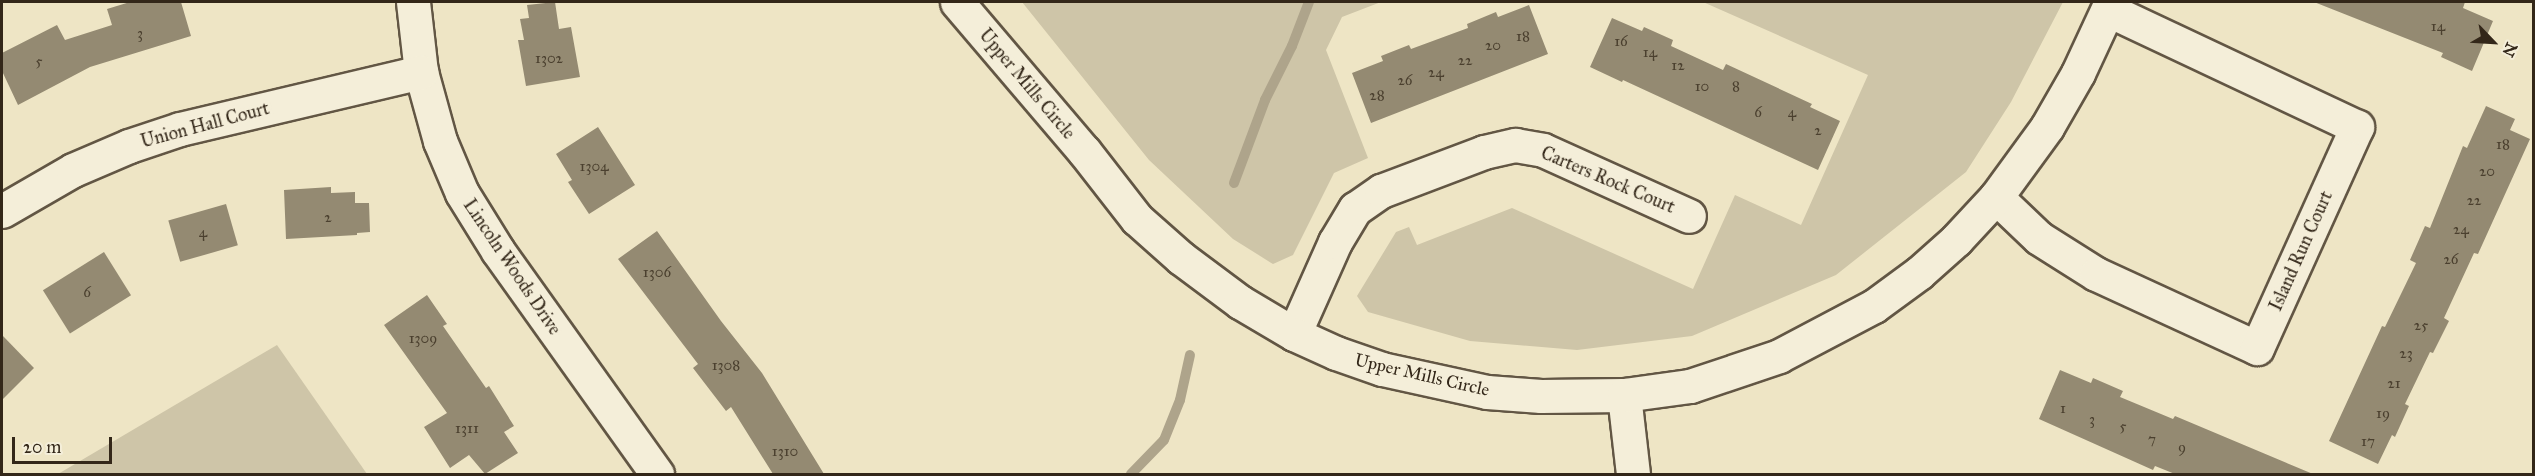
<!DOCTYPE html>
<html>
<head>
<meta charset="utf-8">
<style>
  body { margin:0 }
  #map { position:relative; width:2535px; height:476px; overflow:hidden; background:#eee5c5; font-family:"IM FELL Great Primer",serif }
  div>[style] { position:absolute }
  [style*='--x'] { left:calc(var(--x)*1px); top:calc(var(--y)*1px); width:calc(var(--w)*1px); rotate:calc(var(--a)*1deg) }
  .green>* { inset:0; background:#cec5a8 }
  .stream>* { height:10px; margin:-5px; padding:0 5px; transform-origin:5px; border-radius:5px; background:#aea48b }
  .building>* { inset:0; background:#948a72; transform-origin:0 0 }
  .roads { filter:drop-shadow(2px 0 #625644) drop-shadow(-2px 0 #625644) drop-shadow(0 2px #625644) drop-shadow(0 -2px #625644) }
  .minor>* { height:33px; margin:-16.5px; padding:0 16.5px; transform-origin:16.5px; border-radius:16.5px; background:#f4eed9 }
  .tertiary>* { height:33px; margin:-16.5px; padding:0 16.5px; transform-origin:16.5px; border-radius:16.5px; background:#f4eed9 }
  span { translate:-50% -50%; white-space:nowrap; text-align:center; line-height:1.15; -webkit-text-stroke:6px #f4eed9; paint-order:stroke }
  .number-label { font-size:15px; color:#4b402f }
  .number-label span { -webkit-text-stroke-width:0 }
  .street-label { font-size:18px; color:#332719 }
  .frame { position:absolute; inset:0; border:3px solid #332719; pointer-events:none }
  .north { position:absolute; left:2463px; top:12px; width:60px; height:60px; -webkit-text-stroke:4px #f4eed9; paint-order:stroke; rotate:115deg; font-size:16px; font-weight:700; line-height:24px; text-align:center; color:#332719 }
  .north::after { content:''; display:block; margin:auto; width:21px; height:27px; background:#332719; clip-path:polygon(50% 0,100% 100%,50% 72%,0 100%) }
  .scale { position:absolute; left:12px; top:437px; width:100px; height:27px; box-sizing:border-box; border:3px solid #332719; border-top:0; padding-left:8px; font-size:18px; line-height:21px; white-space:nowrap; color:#332719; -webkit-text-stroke:4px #f4eed9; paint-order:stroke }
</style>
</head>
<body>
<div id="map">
  <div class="green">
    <div style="clip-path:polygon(1022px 2px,1381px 2px,1342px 17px,1326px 50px,1368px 158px,1334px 173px,1293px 255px,1273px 264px,1233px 239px,1149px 160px)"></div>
    <div style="clip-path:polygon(1703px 2px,2063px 2px,2011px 102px,1966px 172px,1836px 275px,1692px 336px,1577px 350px,1470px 341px,1368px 312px,1357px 296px,1396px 232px,1409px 227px,1417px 245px,1512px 208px,1693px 289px,1735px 195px,1801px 225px,1868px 75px)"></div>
    <div style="clip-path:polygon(277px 345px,367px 474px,58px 474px)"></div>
  </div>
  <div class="stream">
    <div style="--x:1234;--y:183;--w:89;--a:-69.5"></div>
    <div style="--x:1265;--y:100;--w:60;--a:-63.4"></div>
    <div style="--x:1292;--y:46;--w:47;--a:-68.9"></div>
    <div style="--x:1131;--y:474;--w:47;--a:-45.9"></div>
    <div style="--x:1164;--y:440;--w:43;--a:-68.2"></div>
    <div style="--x:1180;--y:400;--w:46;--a:-77.5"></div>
  </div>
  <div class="building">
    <div style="clip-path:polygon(130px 2px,181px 2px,191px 36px,90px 67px,18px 105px,2px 71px,2px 53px,57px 25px,65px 40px,112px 25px,107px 9px)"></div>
    <div style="clip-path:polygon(555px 2px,559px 29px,571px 27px,580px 77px,526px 86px,518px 40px,524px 40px,520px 19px,529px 18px,527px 5px)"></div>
    <div style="clip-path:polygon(2314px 2px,2465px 2px,2463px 8px,2493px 21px,2472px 71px,2441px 57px,2443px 53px)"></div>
    <div style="clip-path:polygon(1529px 5px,1548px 54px,1371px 123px,1352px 73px,1383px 61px,1381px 56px,1409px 45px,1411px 49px,1468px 28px,1467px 24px,1496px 12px,1498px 17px)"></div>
    <div style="clip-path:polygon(1612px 18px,1642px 31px,1644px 27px,1673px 40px,1671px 46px,1723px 70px,1726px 64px,1812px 104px,1810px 107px,1840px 121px,1818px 170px,1623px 80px,1622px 82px,1590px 67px)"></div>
    <div style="clip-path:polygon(2486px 106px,2515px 119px,2510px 130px,2530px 139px,2478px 254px,2474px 253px,2444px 318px,2449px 321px,2433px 353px,2430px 352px,2405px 404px,2409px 406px,2395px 437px,2392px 435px,2378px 464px,2329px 441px,2382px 326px,2385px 327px,2416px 263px,2410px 260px,2425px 226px,2430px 228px,2463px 146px,2467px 148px)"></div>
    <div style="clip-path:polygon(598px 127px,635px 185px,589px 214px,568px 182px,572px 180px,556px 154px)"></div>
    <div style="clip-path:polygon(331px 187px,331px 193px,355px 192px,355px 203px,369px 203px,370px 232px,357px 233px,357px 235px,286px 239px,284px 190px)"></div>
    <div style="left:226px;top:204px;width:43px;height:60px;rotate:74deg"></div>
    <div style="clip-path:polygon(657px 231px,721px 321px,762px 373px,824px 474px,773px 474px,731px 407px,726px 411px,693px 368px,698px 364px,618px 259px)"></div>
    <div style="left:104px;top:252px;width:51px;height:72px;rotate:58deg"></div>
    <div style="clip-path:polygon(427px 295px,447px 324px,443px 326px,486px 388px,489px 386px,514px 426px,504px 432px,518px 453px,485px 474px,469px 455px,450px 468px,424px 427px,447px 413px,384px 325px)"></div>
    <div style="clip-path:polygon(2px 335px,34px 368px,2px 400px)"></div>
    <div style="clip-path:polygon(2060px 370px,2091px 383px,2093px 378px,2123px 391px,2120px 397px,2173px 419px,2175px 416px,2313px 474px,2175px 474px,2155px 466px,2153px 470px,2039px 419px)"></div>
  </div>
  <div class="roads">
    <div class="minor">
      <div style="--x:413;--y:2;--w:70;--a:83.5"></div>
      <div style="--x:421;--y:72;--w:72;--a:74.6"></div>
      <div style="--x:440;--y:141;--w:56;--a:67.1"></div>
      <div style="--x:462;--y:193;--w:68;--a:58.2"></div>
      <div style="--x:498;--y:251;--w:274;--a:54.5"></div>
      <div style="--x:1996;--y:197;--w:59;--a:43.6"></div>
      <div style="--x:2039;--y:238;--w:67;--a:32.3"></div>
      <div style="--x:2096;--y:274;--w:177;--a:24.7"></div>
      <div style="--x:2257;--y:348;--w:243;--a:-65.7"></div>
      <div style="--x:2357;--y:127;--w:275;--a:-154.8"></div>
      <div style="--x:2;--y:211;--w:82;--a:-30"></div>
      <div style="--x:73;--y:170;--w:61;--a:-23.2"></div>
      <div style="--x:129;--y:146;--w:54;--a:-18.4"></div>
      <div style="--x:180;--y:129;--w:248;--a:-13.3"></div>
      <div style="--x:1294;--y:334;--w:101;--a:-66"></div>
      <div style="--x:1335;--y:242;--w:39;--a:-59"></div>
      <div style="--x:1355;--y:209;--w:32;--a:-35"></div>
      <div style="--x:1381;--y:191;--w:110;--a:-20.7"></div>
      <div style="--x:1484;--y:152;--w:32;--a:-13"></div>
      <div style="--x:1515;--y:145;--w:28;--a:10"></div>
      <div style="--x:1543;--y:150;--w:160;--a:24.3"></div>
      <div style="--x:1624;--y:395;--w:80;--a:83.5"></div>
    </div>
    <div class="tertiary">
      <div style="--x:957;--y:2;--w:196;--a:49.6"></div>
      <div style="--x:1084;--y:151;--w:86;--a:52.1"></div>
      <div style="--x:1137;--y:219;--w:59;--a:41.6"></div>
      <div style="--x:1181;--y:258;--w:74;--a:36.7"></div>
      <div style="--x:1240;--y:302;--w:63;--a:30.7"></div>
      <div style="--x:1294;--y:334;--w:46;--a:24.3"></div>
      <div style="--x:1336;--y:353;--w:49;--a:19.2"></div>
      <div style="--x:1382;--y:369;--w:107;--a:12.4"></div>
      <div style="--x:1487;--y:392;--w:54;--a:4.2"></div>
      <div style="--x:1541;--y:396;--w:83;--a:-0.7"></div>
      <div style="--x:1624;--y:395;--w:67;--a:-7.8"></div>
      <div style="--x:1690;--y:386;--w:94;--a:-18.6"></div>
      <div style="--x:1779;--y:356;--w:107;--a:-27.8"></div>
      <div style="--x:1874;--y:306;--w:56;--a:-36.3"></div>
      <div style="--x:1919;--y:273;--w:50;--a:-41.7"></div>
      <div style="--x:1956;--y:240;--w:59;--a:-47.1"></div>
      <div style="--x:1996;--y:197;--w:87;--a:-53.9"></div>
      <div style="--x:2047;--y:127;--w:62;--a:-60.1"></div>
      <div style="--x:2078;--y:73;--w:78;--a:-65.1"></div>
    </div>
  </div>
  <div class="number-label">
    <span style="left:2438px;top:27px">14</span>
    <span style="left:140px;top:34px">3</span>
    <span style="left:1523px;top:37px">18</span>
    <span style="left:1621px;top:42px">16</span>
    <span style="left:1493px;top:46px">20</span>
    <span style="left:1650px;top:53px">14</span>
    <span style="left:549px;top:59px">1302</span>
    <span style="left:1465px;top:61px">22</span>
    <span style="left:39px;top:62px">5</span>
    <span style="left:1678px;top:66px">12</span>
    <span style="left:1436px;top:73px">24</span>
    <span style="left:1405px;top:81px">26</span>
    <span style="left:1702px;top:87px">10</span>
    <span style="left:1736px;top:87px">8</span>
    <span style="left:1377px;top:96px">28</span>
    <span style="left:1758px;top:113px">6</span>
    <span style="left:1792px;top:113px">4</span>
    <span style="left:1818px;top:131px">2</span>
    <span style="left:2503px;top:145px">18</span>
    <span style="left:594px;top:167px">1304</span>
    <span style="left:2487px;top:172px">20</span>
    <span style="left:2474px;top:201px">22</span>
    <span style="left:328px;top:218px">2</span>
    <span style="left:2461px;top:230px">24</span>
    <span style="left:203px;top:233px">4</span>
    <span style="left:2451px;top:260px">26</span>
    <span style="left:657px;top:273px">1306</span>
    <span style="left:87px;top:293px">6</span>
    <span style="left:2421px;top:326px">25</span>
    <span style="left:423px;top:339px">1309</span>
    <span style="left:2406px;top:354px">23</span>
    <span style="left:726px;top:366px">1308</span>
    <span style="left:2394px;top:384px">21</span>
    <span style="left:2063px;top:409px">1</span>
    <span style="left:2383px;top:414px">19</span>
    <span style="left:2092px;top:420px">3</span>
    <span style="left:2123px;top:427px">5</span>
    <span style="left:467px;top:429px">1311</span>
    <span style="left:2152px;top:440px">7</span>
    <span style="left:2368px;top:442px">17</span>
    <span style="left:2182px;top:448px">9</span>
    <span style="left:785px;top:452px">1310</span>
  </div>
  <div class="street-label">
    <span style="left:1027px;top:84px;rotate:50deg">Upper Mills Circle</span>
    <span style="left:205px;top:125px;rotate:-15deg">Union Hall Court</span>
    <span style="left:1608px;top:180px;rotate:23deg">Carters Rock Court</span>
    <span style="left:2301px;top:251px;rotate:-66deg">Island Run Court</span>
    <span style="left:512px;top:267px;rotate:56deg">Lincoln Woods Drive</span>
    <span style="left:1422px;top:375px;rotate:13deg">Upper Mills Circle</span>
  </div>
  <div class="frame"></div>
  <div class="north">N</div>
  <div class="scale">20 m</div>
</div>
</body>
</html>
